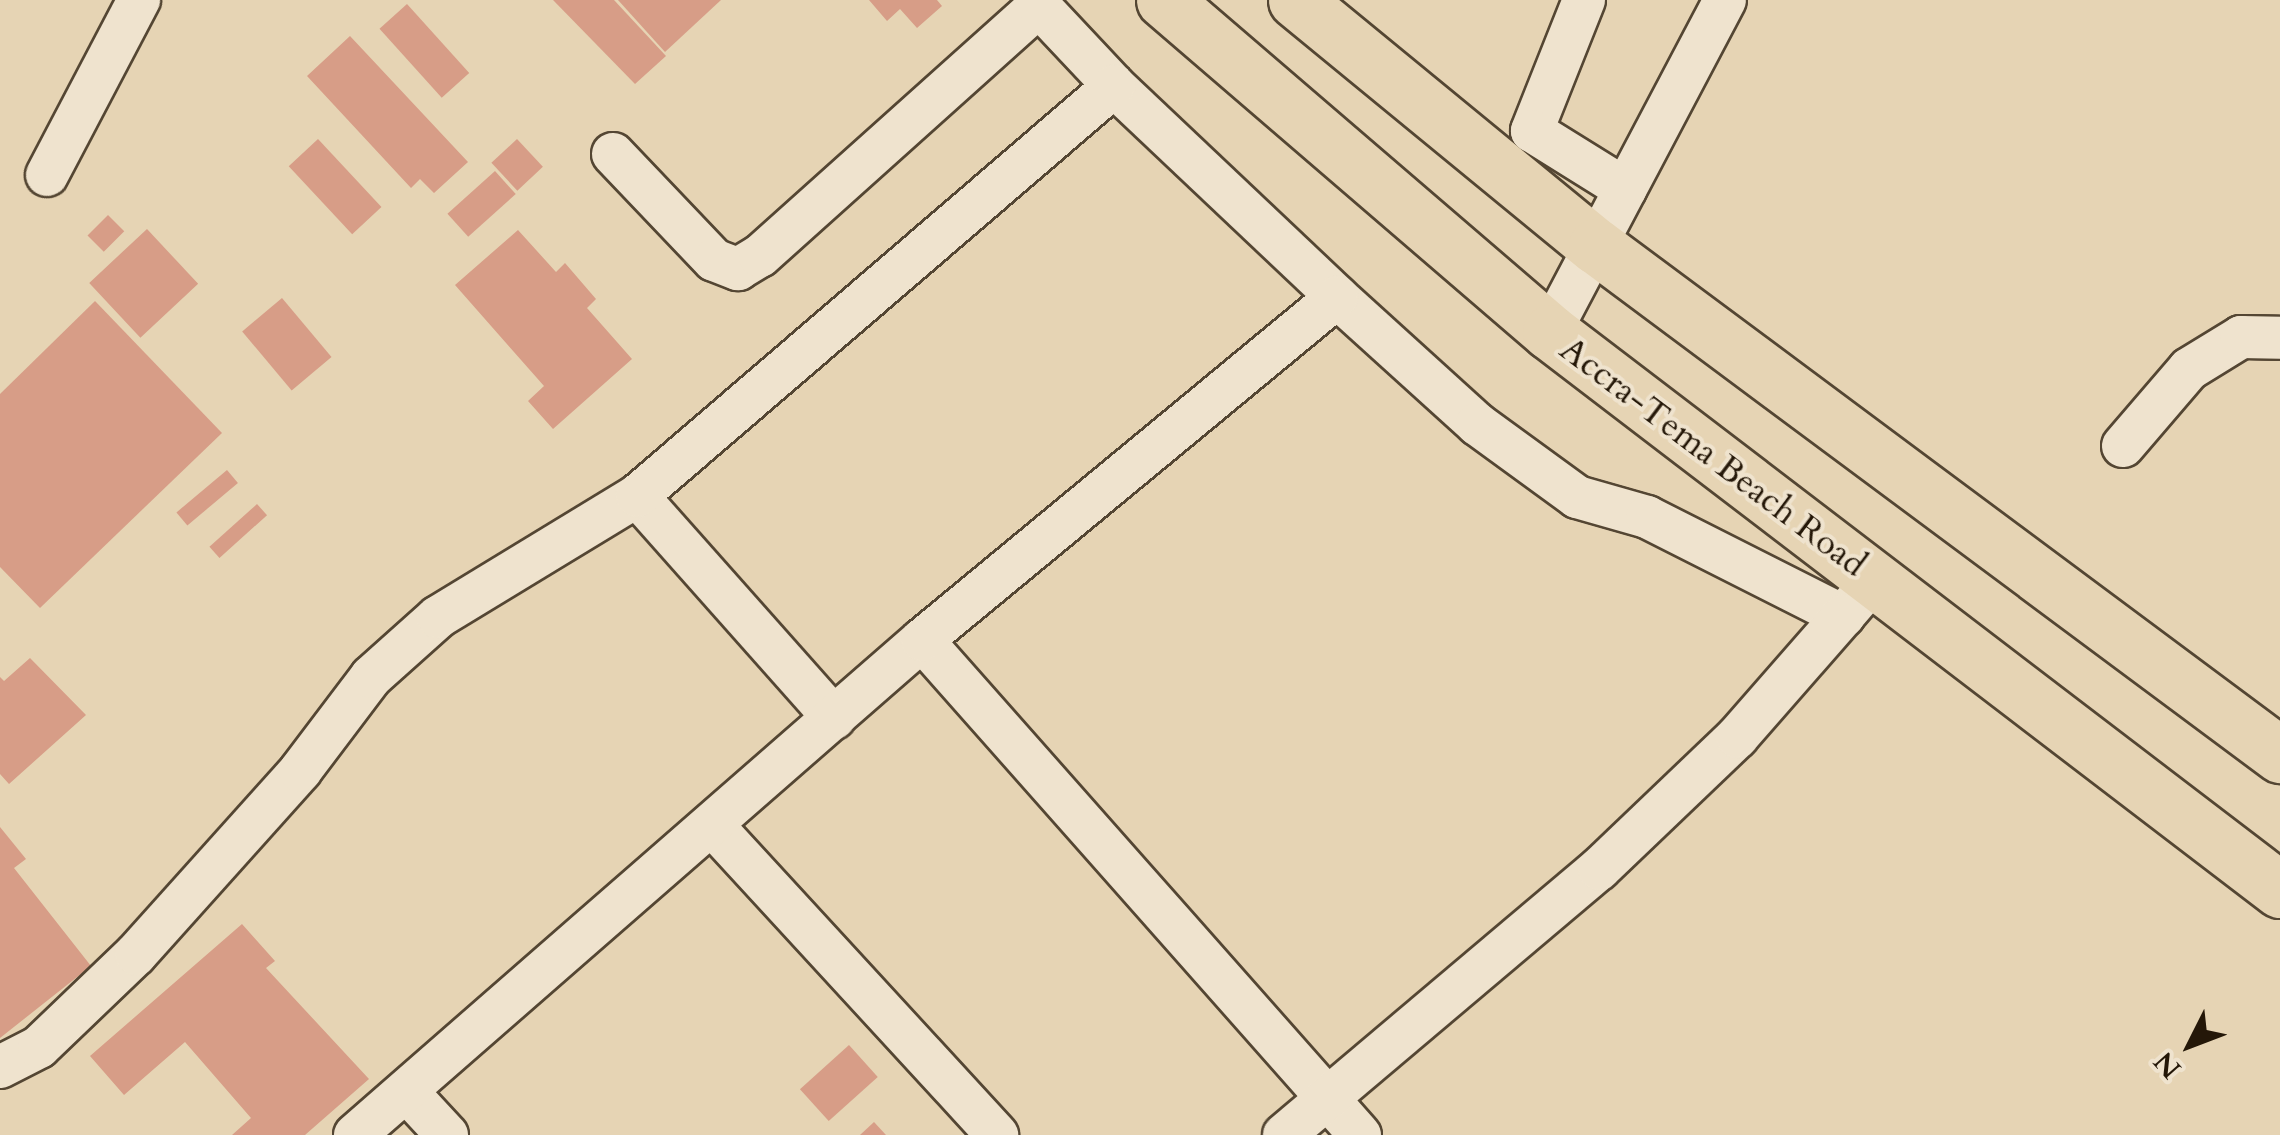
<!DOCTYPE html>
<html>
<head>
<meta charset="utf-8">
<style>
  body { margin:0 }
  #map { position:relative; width:2280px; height:1135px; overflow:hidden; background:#e6d4b4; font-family:Cardo,serif }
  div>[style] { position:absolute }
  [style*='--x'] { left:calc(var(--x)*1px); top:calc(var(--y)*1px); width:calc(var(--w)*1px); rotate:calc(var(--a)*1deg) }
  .building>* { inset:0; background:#d79d87; transform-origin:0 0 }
  .roads { filter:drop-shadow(2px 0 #544633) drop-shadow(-2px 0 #544633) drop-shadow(0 2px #544633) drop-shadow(0 -2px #544633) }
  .minor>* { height:42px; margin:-21px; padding:0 21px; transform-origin:21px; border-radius:21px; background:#efe3ce }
  .major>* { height:55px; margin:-27.5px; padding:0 27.5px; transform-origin:27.5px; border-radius:27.5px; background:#e6d4b4 }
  span { translate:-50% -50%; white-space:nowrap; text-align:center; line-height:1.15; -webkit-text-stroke:8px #efe3ce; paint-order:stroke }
  .street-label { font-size:35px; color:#241708 }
  .north { position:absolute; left:2140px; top:995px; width:100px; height:100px; -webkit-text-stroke:8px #efe3ce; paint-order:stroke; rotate:228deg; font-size:28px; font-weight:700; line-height:40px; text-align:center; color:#241708 }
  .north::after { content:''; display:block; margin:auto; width:35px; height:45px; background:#241708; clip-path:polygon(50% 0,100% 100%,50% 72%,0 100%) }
</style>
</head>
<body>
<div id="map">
  <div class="building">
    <div style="clip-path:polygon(553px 0,614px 0,666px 56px,635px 84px)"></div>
    <div style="clip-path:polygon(618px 0,721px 0,665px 52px)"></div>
    <div style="clip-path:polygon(869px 0,937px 0,942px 6px,917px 28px,900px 9px,887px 21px)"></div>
    <div style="left:407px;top:4px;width:93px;height:37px;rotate:48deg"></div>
    <div style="clip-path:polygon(350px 36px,468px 162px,434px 193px,420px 179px,411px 188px,307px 76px)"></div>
    <div style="left:318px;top:139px;width:93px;height:40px;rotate:47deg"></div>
    <div style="left:517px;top:139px;width:38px;height:35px;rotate:47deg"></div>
    <div style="left:495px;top:171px;width:31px;height:64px;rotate:48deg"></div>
    <div style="left:108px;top:215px;width:23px;height:29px;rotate:45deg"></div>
    <div style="left:147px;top:229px;width:75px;height:79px;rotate:47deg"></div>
    <div style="clip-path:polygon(518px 230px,556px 272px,565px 263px,596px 299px,587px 308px,632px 359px,553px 429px,528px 401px,544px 386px,455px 285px)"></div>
    <div style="left:282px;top:298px;width:77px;height:52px;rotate:50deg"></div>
    <div style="clip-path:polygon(95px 301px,222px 433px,40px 608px,0 567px,0 394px)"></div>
    <div style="left:227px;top:470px;width:17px;height:66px;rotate:50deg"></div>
    <div style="left:257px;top:504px;width:15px;height:64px;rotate:48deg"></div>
    <div style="clip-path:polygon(30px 658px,86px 715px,9px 784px,0 774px,0 677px,4px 681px)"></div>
    <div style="clip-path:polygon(0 827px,26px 859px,14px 868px,91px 966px,0 1038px)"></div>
    <div style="clip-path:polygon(242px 924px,275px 961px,266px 968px,369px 1079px,305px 1135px,232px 1135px,251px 1118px,185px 1042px,124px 1095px,90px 1056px)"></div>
    <div style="left:849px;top:1045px;width:43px;height:66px;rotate:48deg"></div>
    <div style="clip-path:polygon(874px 1122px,886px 1135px,860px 1135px)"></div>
  </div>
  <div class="roads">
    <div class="minor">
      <div style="--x:1584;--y:0;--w:141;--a:111.7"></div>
      <div style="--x:1532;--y:131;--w:110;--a:31.9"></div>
      <div style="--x:613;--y:154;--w:146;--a:46.4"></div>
      <div style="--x:714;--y:260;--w:26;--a:21"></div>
      <div style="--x:738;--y:269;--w:26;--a:-31"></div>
      <div style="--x:760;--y:256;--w:375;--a:-41.9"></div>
      <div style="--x:1039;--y:6;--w:110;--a:46.8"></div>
      <div style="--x:1114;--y:86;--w:307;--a:43.4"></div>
      <div style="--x:1337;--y:297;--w:189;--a:42.2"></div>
      <div style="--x:1477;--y:424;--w:124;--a:36.1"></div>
      <div style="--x:1577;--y:497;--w:73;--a:15.9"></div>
      <div style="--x:1647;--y:517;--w:220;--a:26.8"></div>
      <div style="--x:1843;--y:616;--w:48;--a:-49.3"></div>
      <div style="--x:47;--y:175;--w:198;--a:-62.3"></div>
      <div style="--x:1550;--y:332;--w:375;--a:-62.2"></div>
      <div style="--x:2123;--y:446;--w:101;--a:-49.4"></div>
      <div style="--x:2189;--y:369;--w:61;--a:-31.6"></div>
      <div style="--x:2241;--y:337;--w:39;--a:1"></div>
      <div style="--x:637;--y:496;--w:297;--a:48.4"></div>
      <div style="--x:922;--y:640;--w:661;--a:48.5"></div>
      <div style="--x:713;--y:826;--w:420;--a:47.4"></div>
      <div style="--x:0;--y:1067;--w:44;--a:-27.1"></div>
      <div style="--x:39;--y:1047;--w:134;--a:-43.8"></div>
      <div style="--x:136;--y:954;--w:246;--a:-48.1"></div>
      <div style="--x:300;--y:771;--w:118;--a:-52.9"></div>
      <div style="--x:371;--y:677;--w:90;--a:-41.8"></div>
      <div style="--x:438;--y:617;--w:233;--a:-31.3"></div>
      <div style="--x:637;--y:496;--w:629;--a:-40.68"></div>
      <div style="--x:409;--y:1094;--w:56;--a:47.2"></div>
      <div style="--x:355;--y:1135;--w:753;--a:-41.12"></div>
      <div style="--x:922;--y:640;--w:538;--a:-39.57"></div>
      <div style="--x:1284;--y:1135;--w:412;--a:-40.2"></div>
      <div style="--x:1599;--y:869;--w:191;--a:-43.7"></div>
      <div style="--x:1737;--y:737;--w:161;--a:-48.8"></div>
    </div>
    <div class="major">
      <div style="--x:1164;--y:0;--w:509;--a:40.7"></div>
      <div style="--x:1550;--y:332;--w:919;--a:37.39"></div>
      <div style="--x:1296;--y:0;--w:388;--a:39.4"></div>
      <div style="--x:1596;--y:246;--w:853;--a:36.65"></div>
    </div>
  </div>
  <div class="street-label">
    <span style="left:1713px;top:457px;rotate:37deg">Accra-Tema Beach Road</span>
  </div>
  <div class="north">N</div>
</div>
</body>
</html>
